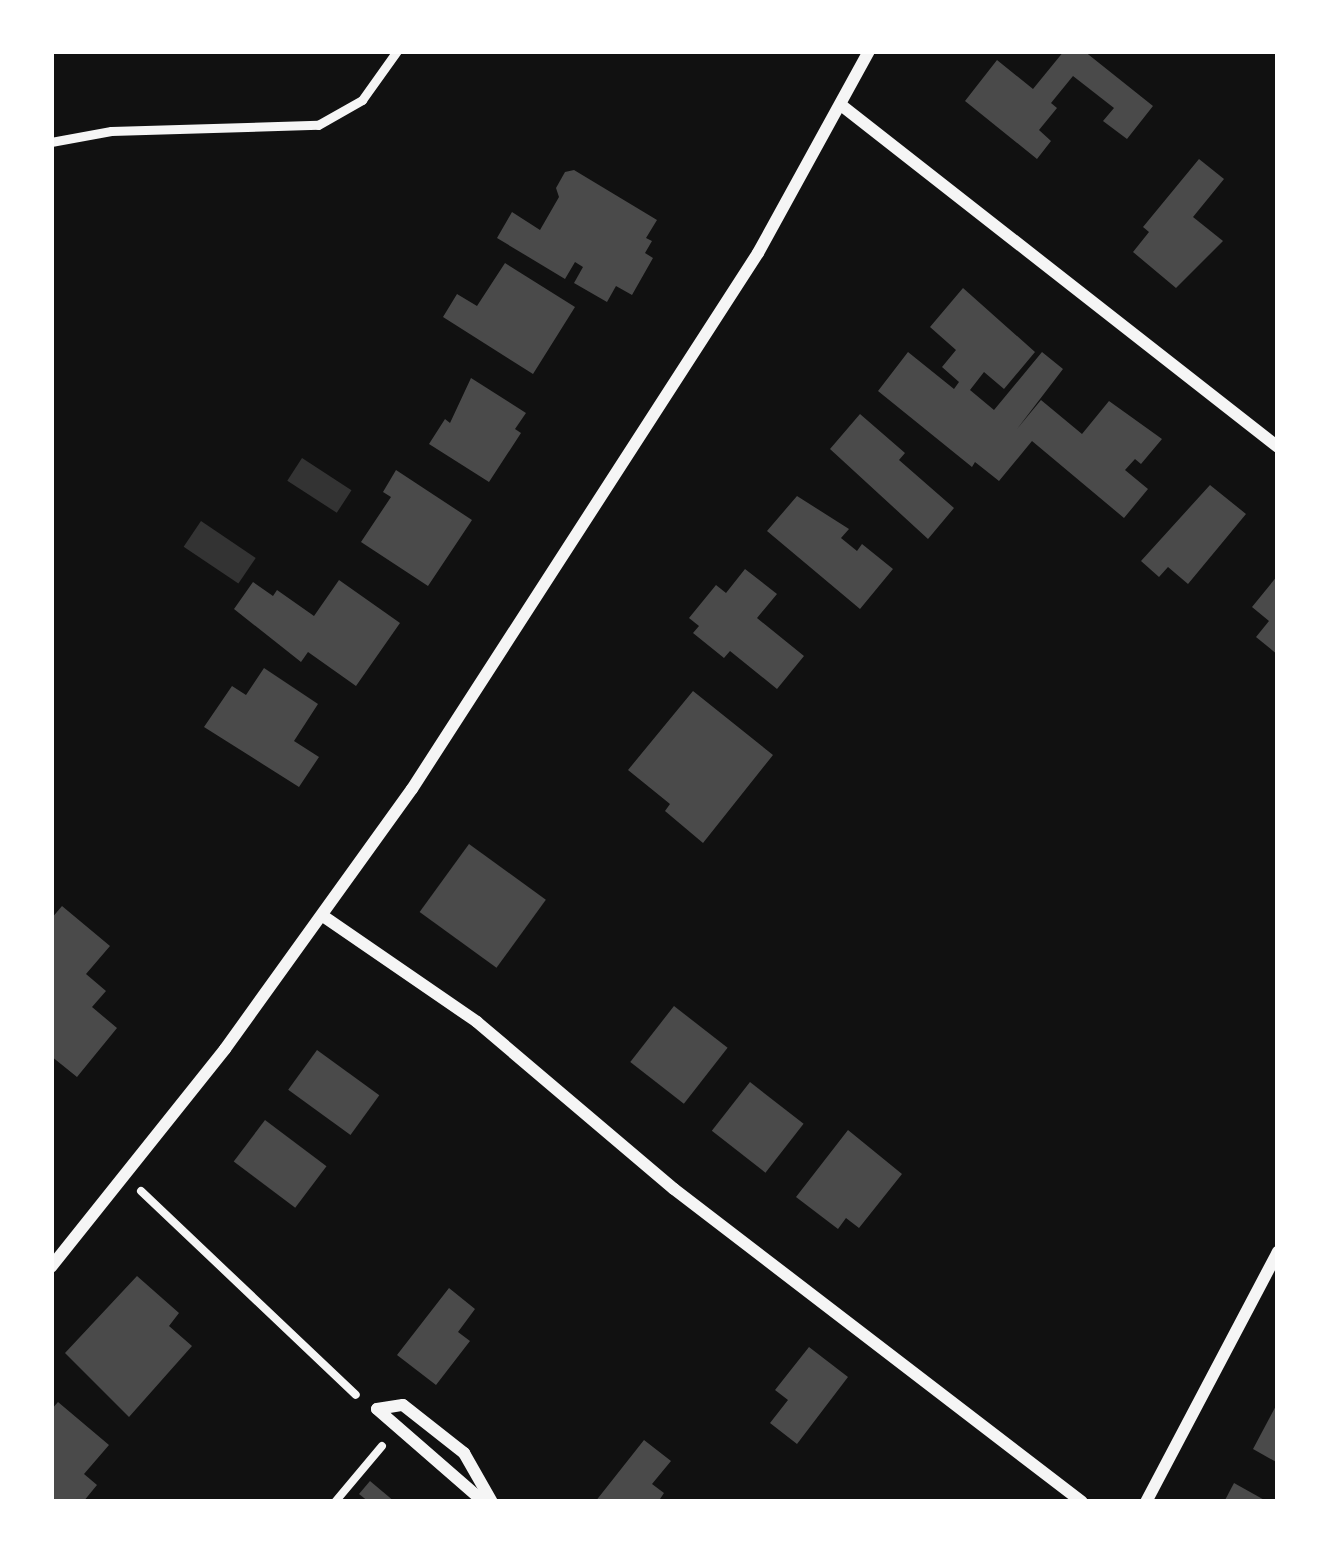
<!DOCTYPE html>
<html>
<head>
<meta charset="utf-8">
<style>
  body { margin:0 }
  #map { position:relative; width:1329px; height:1553px; overflow:hidden; background:#111; font-family:Commissioner,sans-serif }
  div>[style] { position:absolute }
  [style*='--x'] { left:calc(var(--x)*1px); top:calc(var(--y)*1px); width:calc(var(--w)*1px); rotate:calc(var(--a)*1deg) }
  .water>* { inset:0; background:#333; transform-origin:0 0 }
  .building>* { inset:0; background:#4a4a4a; transform-origin:0 0 }
  .path>* { height:8px; margin:-4px; padding:0 4px; transform-origin:4px; border-radius:4px; background:#f5f5f5 }
  .service>* { height:9px; margin:-4.5px; padding:0 4.5px; transform-origin:4.5px; border-radius:4.5px; background:#f5f5f5 }
  .minor>* { height:12px; margin:-6px; padding:0 6px; transform-origin:6px; border-radius:6px; background:#f5f5f5 }
  span { translate:-50% -50%; white-space:nowrap; text-align:center; line-height:1.15; -webkit-text-stroke:10px #fff; paint-order:stroke }
  .frame { position:absolute; inset:0; border:54px solid #fff; pointer-events:none }
</style>
</head>
<body>
<div id="map">
  <div class="water">
    <div style="left:302px;top:458px;width:59px;height:27px;rotate:33deg"></div>
    <div style="left:201px;top:521px;width:66px;height:31px;rotate:34deg"></div>
  </div>
  <div class="building">
    <div style="clip-path:polygon(1064px 51px,1084px 51px,1153px 106px,1127px 139px,1103px 121px,1114px 108px,1073px 76px,1051px 103px,1057px 108px,1039px 130px,1051px 141px,1037px 159px,965px 101px,997px 60px,1033px 89px)"></div>
    <div style="clip-path:polygon(1199px 159px,1224px 179px,1193px 217px,1223px 241px,1176px 288px,1133px 252px,1149px 232px,1143px 227px)"></div>
    <div style="clip-path:polygon(574px 170px,657px 220px,646px 238px,652px 241px,645px 253px,653px 258px,632px 295px,616px 286px,607px 302px,574px 283px,583px 267px,575px 262px,565px 279px,497px 238px,512px 212px,540px 230px,559px 197px,556px 188px,565px 172px)"></div>
    <div style="clip-path:polygon(505px 263px,575px 307px,533px 374px,443px 317px,457px 294px,477px 306px)"></div>
    <div style="clip-path:polygon(963px 288px,1035px 352px,1004px 389px,984px 372px,970px 390px,994px 410px,1042px 352px,1063px 369px,1017px 429px,1041px 400px,1082px 434px,1109px 401px,1162px 439px,1141px 464px,1135px 459px,1125px 470px,1148px 489px,1124px 518px,1032px 441px,999px 481px,975px 462px,972px 467px,878px 391px,908px 352px,954px 389px,959px 382px,942px 367px,956px 350px,930px 327px)"></div>
    <div style="clip-path:polygon(471px 378px,526px 413px,515px 429px,521px 433px,489px 482px,429px 444px,445px 419px,450px 423px)"></div>
    <div style="clip-path:polygon(860px 414px,905px 453px,899px 460px,954px 508px,928px 539px,830px 449px)"></div>
    <div style="clip-path:polygon(396px 470px,472px 520px,428px 586px,361px 542px,391px 497px,383px 492px)"></div>
    <div style="clip-path:polygon(1210px 485px,1246px 514px,1188px 584px,1168px 567px,1159px 577px,1141px 561px)"></div>
    <div style="clip-path:polygon(797px 496px,849px 529px,841px 538px,857px 551px,862px 544px,893px 569px,860px 609px,767px 531px)"></div>
    <div style="clip-path:polygon(745px 569px,777px 594px,757px 618px,804px 656px,777px 689px,730px 651px,724px 658px,693px 633px,699px 626px,689px 618px,716px 585px,726px 593px)"></div>
    <div style="clip-path:polygon(1278px 575px,1278px 655px,1256px 637px,1269px 621px,1252px 607px)"></div>
    <div style="clip-path:polygon(339px 580px,400px 623px,356px 686px,308px 652px,301px 662px,234px 609px,253px 582px,273px 596px,277px 590px,314px 616px)"></div>
    <div style="clip-path:polygon(264px 668px,318px 704px,294px 741px,319px 757px,299px 787px,204px 727px,232px 686px,246px 695px)"></div>
    <div style="clip-path:polygon(693px 691px,773px 755px,703px 843px,665px 811px,670px 804px,628px 770px)"></div>
    <div style="left:469px;top:844px;width:95px;height:84px;rotate:36deg"></div>
    <div style="clip-path:polygon(62px 906px,110px 946px,86px 974px,106px 991px,92px 1007px,117px 1028px,77px 1077px,51px 1056px,51px 919px)"></div>
    <div style="left:674px;top:1006px;width:68px;height:71px;rotate:38deg"></div>
    <div style="left:317px;top:1050px;width:77px;height:49px;rotate:36deg"></div>
    <div style="left:750px;top:1082px;width:68px;height:62px;rotate:38deg"></div>
    <div style="left:265px;top:1120px;width:77px;height:52px;rotate:37deg"></div>
    <div style="clip-path:polygon(848px 1130px,902px 1174px,859px 1228px,846px 1218px,838px 1229px,796px 1197px)"></div>
    <div style="clip-path:polygon(137px 1276px,179px 1313px,169px 1326px,192px 1346px,129px 1417px,65px 1353px)"></div>
    <div style="clip-path:polygon(449px 1288px,475px 1309px,458px 1332px,470px 1341px,436px 1385px,397px 1355px)"></div>
    <div style="clip-path:polygon(809px 1347px,848px 1377px,797px 1444px,770px 1423px,788px 1400px,775px 1390px)"></div>
    <div style="clip-path:polygon(58px 1402px,109px 1445px,84px 1474px,97px 1485px,83px 1502px,51px 1499px,51px 1410px)"></div>
    <div style="clip-path:polygon(1278px 1402px,1278px 1463px,1253px 1449px)"></div>
    <div style="clip-path:polygon(644px 1440px,671px 1461px,652px 1484px,664px 1493px,658px 1502px,595px 1502px)"></div>
    <div style="clip-path:polygon(370px 1481px,395px 1502px,369px 1502px,359px 1494px)"></div>
    <div style="clip-path:polygon(1234px 1483px,1268px 1502px,1224px 1502px)"></div>
  </div>
  <div class="path">
    <div style="--x:141;--y:1191;--w:296;--a:43.5"></div>
    <div style="--x:335;--y:1502;--w:73;--a:-50"></div>
  </div>
  <div class="service">
    <div style="--x:51;--y:142;--w:61;--a:-10.4"></div>
    <div style="--x:111;--y:131;--w:207;--a:-1.7"></div>
    <div style="--x:318;--y:125;--w:51;--a:-29.6"></div>
    <div style="--x:362;--y:100;--w:60;--a:-54.5"></div>
  </div>
  <div class="minor">
    <div style="--x:841;--y:105;--w:555;--a:38.05"></div>
    <div style="--x:323;--y:916;--w:187;--a:34.5"></div>
    <div style="--x:477;--y:1022;--w:258;--a:40.3"></div>
    <div style="--x:674;--y:1189;--w:514;--a:37.49"></div>
    <div style="--x:51;--y:1267;--w:279;--a:-51.4"></div>
    <div style="--x:225;--y:1049;--w:320;--a:-54.3"></div>
    <div style="--x:412;--y:789;--w:638;--a:-57.16"></div>
    <div style="--x:758;--y:253;--w:230;--a:-61.2"></div>
    <div style="--x:377;--y:1409;--w:26;--a:-9"></div>
    <div style="--x:403;--y:1405;--w:78;--a:38.2"></div>
    <div style="--x:464;--y:1453;--w:56;--a:60.3"></div>
    <div style="--x:377;--y:1409;--w:142;--a:41"></div>
    <div style="--x:1146;--y:1502;--w:283;--a:-62.2"></div>
  </div>
  <div class="frame"></div>
</div>
</body>
</html>
